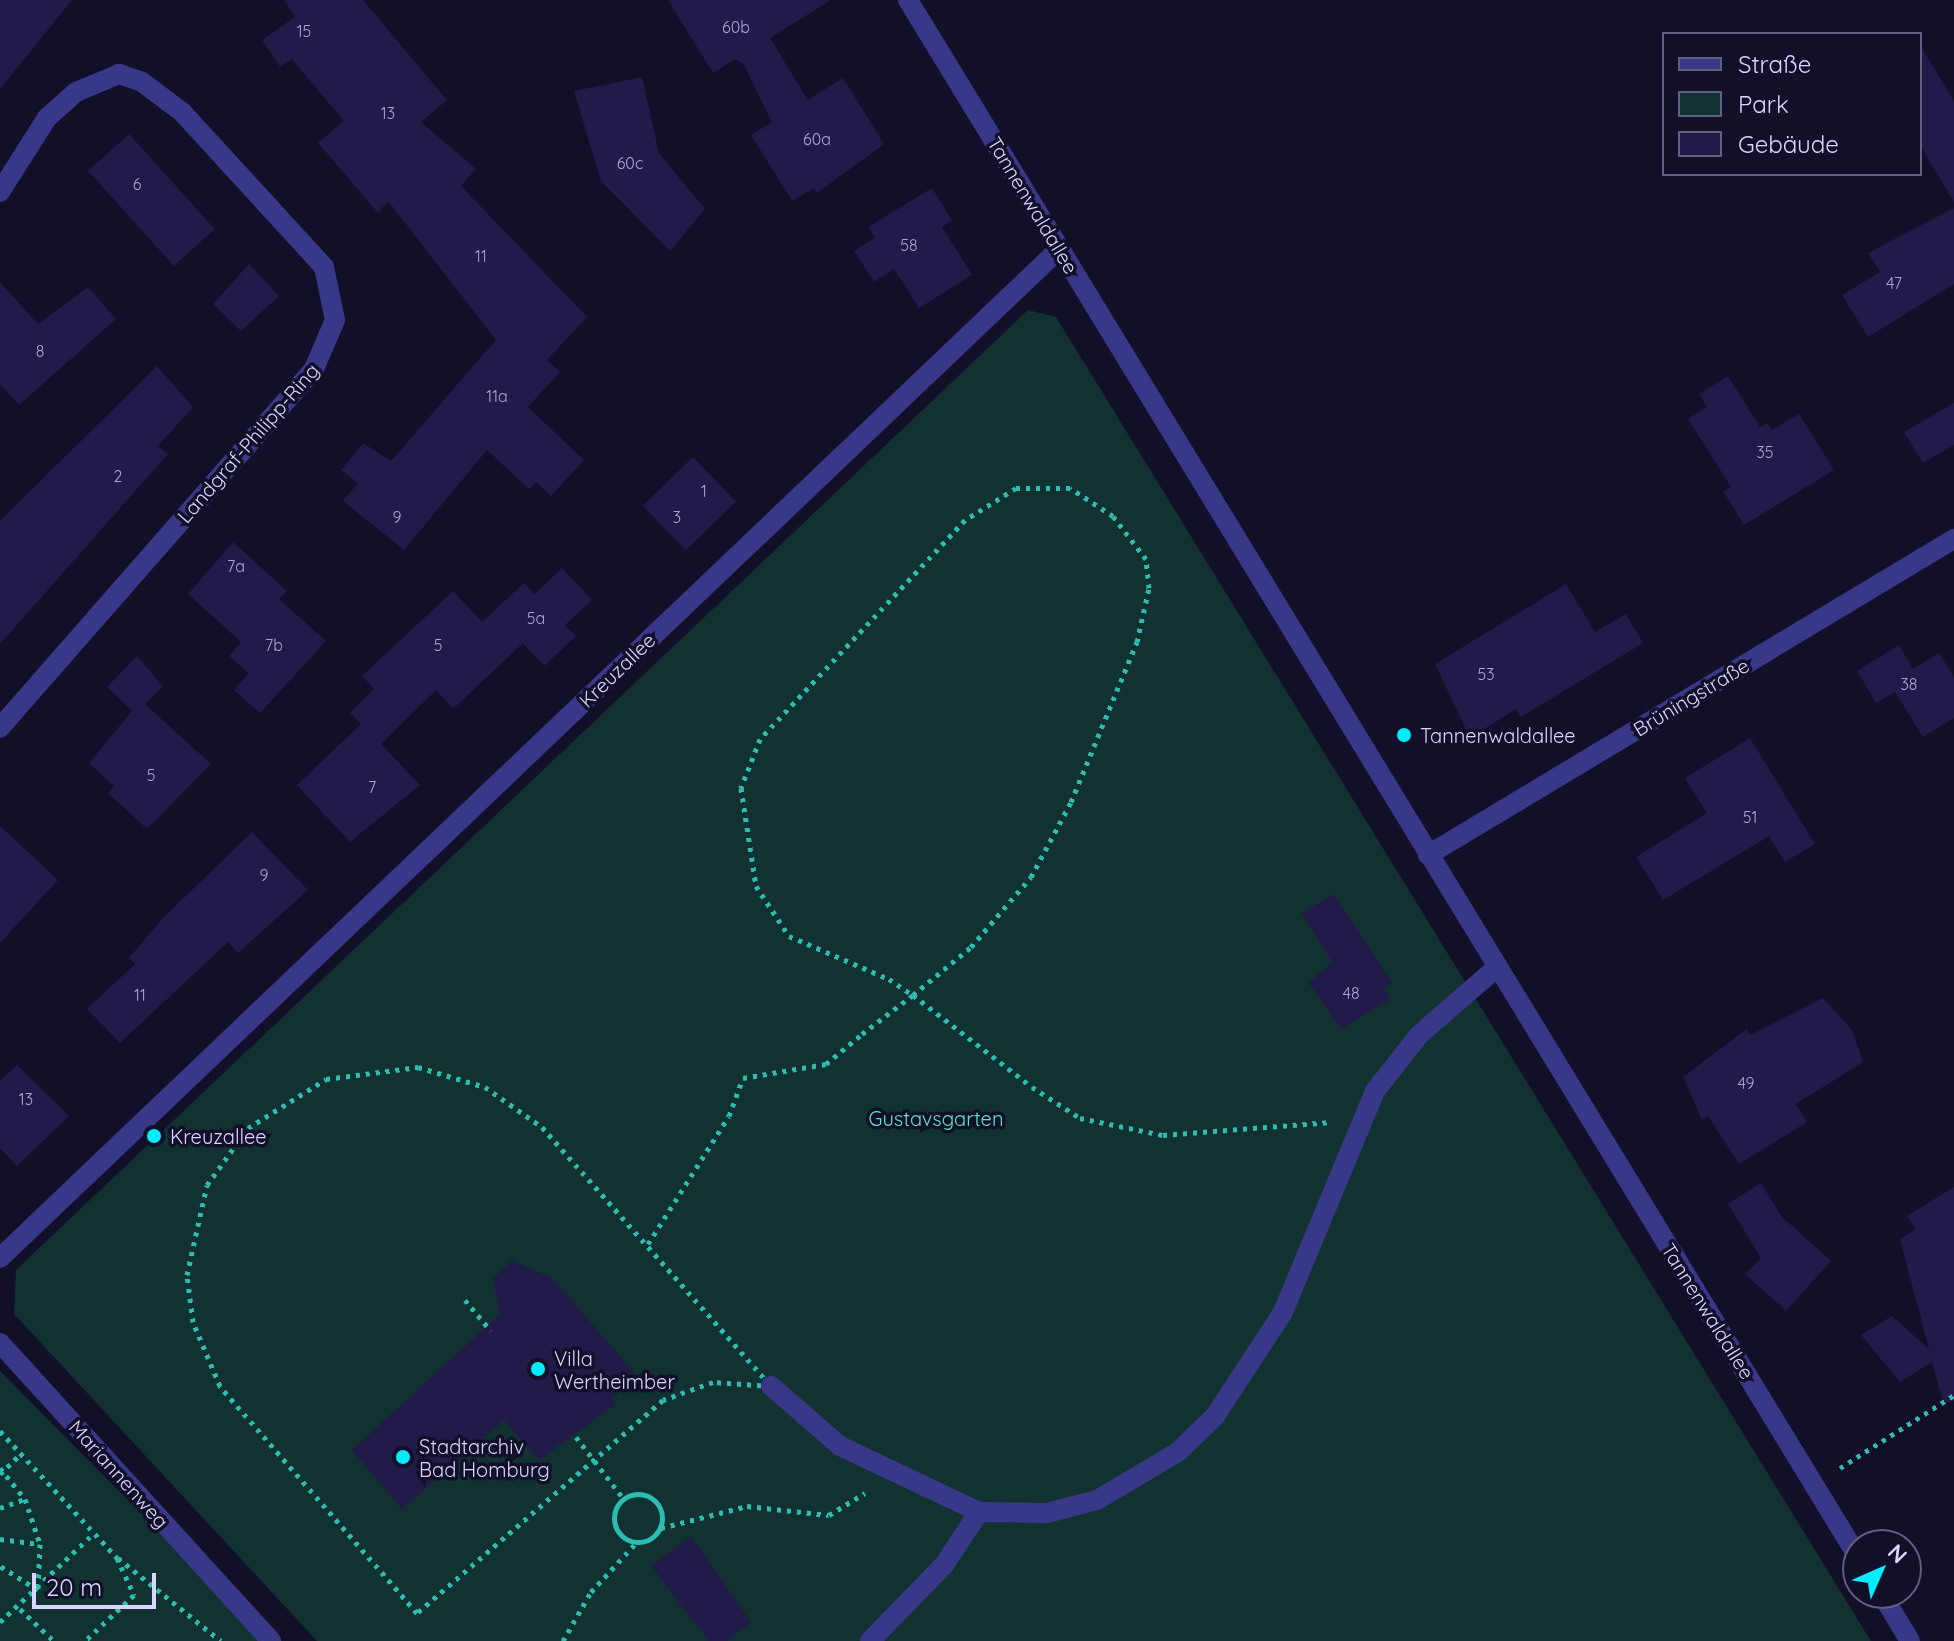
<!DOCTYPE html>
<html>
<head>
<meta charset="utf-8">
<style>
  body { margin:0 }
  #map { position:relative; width:1954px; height:1641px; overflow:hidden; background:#120f28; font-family:Quicksand,sans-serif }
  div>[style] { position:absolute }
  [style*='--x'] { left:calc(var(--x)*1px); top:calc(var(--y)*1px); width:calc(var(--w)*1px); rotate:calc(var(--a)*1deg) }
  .green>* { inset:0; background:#113230 }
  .building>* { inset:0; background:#221a49; transform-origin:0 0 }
  .path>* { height:5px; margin-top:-2.5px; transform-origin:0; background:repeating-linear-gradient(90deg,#2bbdb0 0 4px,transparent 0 10px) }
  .path>.ring { margin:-2.5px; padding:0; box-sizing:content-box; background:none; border:5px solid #2bbdb0; border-radius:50% }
  .service>* { height:20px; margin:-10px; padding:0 10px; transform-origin:10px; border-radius:10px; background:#393888 }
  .minor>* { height:20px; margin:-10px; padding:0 10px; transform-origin:10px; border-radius:10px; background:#393888 }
  .dots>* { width:22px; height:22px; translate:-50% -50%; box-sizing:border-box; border:4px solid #120f28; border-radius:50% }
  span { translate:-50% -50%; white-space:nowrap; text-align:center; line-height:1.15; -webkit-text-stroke:7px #120f28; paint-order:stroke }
  .number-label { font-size:16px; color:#aba6d2 }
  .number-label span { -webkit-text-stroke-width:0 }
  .street-label { font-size:20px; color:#d9d5ff }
  .poi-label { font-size:20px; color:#d9d5ff }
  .left { translate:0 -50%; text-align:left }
  .park-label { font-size:20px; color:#5ce4be }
  .legend { position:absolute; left:1662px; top:32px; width:260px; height:144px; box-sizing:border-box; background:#120f28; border:2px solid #625e7e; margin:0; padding:10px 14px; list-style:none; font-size:24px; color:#d9d5ff }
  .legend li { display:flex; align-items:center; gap:16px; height:40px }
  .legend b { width:40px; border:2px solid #625e7e }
  .north { position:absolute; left:1842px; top:1529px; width:80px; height:80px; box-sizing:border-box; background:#120f28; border:2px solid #625e7e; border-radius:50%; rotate:45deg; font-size:22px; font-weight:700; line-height:32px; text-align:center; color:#d9d5ff }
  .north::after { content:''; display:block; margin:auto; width:28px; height:36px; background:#01ecff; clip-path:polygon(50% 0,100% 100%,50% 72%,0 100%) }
  .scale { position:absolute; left:32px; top:1573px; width:124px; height:36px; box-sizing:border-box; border:4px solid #d9d5ff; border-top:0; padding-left:10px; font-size:24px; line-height:28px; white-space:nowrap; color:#d9d5ff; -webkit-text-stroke:6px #120f28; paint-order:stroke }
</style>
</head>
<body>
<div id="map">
  <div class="green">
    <div style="clip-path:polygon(1028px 310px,1056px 317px,1871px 1641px,317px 1641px,14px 1314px,16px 1270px)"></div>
    <div style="clip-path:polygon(0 1371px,268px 1641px,0 1641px)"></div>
  </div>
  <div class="building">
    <div style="clip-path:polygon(0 0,72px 0,0 89px)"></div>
    <div style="clip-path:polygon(284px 0,363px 0,447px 100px,421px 122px,476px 169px,461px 186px,587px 317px,547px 360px,560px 372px,528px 407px,584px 460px,551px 496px,536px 482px,529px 489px,487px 450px,404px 550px,343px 501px,358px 483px,341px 470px,363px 443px,391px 461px,496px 340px,388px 201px,378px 213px,318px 143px,344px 121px,292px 59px,280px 67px,262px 40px,295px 17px)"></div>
    <div style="clip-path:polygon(668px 0,831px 0,770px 38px,808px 100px,843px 78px,884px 144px,817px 193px,814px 188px,792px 201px,751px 135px,772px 122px,743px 63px,735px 59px,713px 73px)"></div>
    <div style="clip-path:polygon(1920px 45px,1954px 101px,1954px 202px,1920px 145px)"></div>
    <div style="clip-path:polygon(642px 77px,659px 153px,705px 209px,670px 251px,601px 181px,574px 91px)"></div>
    <div style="left:129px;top:134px;width:128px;height:55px;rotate:48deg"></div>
    <div style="clip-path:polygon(932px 188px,952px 220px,942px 227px,972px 275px,919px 308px,894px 269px,874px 282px,854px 251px,875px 238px,868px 227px)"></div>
    <div style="clip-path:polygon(1954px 208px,1954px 284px,1868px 337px,1842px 295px,1880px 272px,1868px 253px)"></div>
    <div style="clip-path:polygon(249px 264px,279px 296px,241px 331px,213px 304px)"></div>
    <div style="clip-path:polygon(0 282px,38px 324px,88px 287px,116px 319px,19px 405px,0 384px)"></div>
    <div style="clip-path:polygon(157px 366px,193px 407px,158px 446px,168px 454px,0 644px,0 521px)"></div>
    <div style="clip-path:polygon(1728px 376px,1760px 427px,1767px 423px,1772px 430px,1799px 414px,1834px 470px,1744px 525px,1723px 491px,1731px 487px,1688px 419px,1707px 407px,1699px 394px)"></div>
    <div style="clip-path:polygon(1954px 403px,1954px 445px,1923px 463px,1904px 432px)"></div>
    <div style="left:693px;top:457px;width:62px;height:70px;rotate:46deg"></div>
    <div style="clip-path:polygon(233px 542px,287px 591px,279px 599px,326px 641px,260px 713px,234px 690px,249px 673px,229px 656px,241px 642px,188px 594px)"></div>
    <div style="clip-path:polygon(562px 568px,592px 600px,565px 625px,576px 636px,544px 666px,523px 643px,453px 709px,436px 690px,381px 744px,420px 785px,350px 842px,297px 785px,361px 724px,350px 713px,374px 689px,362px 676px,453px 591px,482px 622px,524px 583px,535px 594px)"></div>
    <div style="clip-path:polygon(1566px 584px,1595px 632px,1626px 614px,1643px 643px,1521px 717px,1516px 709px,1470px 738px,1435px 664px)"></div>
    <div style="clip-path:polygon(1899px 645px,1913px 669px,1939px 653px,1954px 677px,1954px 718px,1923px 737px,1895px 692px,1876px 703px,1857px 671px)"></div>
    <div style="clip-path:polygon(137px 656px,163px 686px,145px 704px,211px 764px,147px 829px,108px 793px,114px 786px,89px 763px,132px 711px,107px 687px)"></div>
    <div style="clip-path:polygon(1750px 738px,1815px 844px,1785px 862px,1769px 836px,1663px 900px,1636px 857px,1707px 813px,1685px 778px)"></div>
    <div style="clip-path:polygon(0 826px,58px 880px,0 943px)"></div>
    <div style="clip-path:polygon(252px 832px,308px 890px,238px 953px,228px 942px,120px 1043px,87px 1009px,135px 964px,129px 958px,161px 920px)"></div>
    <div style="clip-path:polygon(1334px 894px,1392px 983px,1384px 988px,1390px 999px,1341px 1029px,1309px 983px,1332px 962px,1302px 913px)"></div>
    <div style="clip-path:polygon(1823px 998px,1852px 1030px,1863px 1062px,1796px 1104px,1807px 1122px,1739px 1164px,1708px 1116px,1702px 1120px,1683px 1077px,1747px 1029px,1750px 1035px)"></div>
    <div style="clip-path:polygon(17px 1065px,69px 1116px,17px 1166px,0 1148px,0 1081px)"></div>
    <div style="clip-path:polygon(1761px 1183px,1781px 1216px,1831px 1261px,1786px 1311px,1745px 1274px,1761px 1258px,1728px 1204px)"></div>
    <div style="clip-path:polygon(1954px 1187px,1954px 1401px,1943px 1403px,1932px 1362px,1900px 1382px,1861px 1335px,1892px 1316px,1929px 1349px,1900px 1239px,1916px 1229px,1907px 1216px)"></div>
    <div style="clip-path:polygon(512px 1261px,552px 1278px,637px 1376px,611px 1398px,616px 1404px,539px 1460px,504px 1420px,402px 1509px,352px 1450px,500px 1314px,493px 1278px)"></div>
    <div style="clip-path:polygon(691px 1536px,751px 1622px,727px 1641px,709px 1641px,651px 1566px)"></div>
  </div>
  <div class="path">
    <div style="--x:418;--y:1067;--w:70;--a:16.6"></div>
    <div style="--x:485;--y:1087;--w:70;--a:35.1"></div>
    <div style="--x:542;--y:1127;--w:346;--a:48.5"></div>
    <div style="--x:771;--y:1386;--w:58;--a:-176.1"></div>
    <div style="--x:713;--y:1382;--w:53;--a:160.2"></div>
    <div style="--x:663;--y:1400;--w:325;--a:139.1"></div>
    <div style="--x:417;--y:1613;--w:301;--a:-131"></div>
    <div style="--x:220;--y:1386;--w:69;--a:-112.9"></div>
    <div style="--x:193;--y:1322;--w:47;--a:-97.3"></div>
    <div style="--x:187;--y:1275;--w:92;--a:-77.5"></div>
    <div style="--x:207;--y:1185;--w:70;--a:-54.3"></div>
    <div style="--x:248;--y:1128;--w:92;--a:-32.1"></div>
    <div style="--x:326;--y:1079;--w:93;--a:-7.4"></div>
    <div style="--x:648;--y:1244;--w:151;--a:-57.7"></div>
    <div style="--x:729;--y:1116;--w:40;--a:-69.8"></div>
    <div style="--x:743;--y:1078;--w:84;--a:-9.6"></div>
    <div style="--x:826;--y:1064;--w:47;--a:-39.8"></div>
    <div style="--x:862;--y:1034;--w:64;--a:-37.4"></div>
    <div style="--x:913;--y:995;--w:75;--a:-39.6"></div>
    <div style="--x:971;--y:947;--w:92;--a:-49.4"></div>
    <div style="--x:1031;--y:877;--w:85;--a:-61.9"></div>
    <div style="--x:1071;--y:802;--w:173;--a:-67.6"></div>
    <div style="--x:1137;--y:642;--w:55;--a:-77.5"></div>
    <div style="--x:1149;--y:588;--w:29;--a:-96"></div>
    <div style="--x:1146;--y:559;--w:54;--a:-127.5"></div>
    <div style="--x:1113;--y:516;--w:51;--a:-146.9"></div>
    <div style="--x:1070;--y:488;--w:54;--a:180"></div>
    <div style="--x:1016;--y:488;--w:60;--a:147.9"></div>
    <div style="--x:965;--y:520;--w:300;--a:133.1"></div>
    <div style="--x:760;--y:739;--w:53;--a:111.2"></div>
    <div style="--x:741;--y:788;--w:99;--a:81.3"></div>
    <div style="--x:756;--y:886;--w:60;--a:56.6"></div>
    <div style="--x:789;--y:936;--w:109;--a:23.3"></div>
    <div style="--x:889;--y:979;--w:29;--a:34"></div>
    <div style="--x:913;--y:995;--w:150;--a:37.7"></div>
    <div style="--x:1032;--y:1087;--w:57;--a:32.9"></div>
    <div style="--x:1080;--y:1118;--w:85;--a:11.6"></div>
    <div style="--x:1163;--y:1135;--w:169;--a:-4.4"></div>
    <div style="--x:465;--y:1300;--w:40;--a:50"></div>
    <div style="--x:0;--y:1431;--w:173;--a:47.3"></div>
    <div style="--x:117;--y:1558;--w:41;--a:65.3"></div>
    <div style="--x:134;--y:1595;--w:67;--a:136.8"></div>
    <div style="--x:576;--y:1437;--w:77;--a:52.4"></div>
    <div style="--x:0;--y:1468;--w:40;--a:51"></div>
    <div style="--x:25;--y:1499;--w:47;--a:71.6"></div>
    <div style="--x:40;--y:1544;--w:46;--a:92.5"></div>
    <div style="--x:38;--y:1590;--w:45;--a:-147.7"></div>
    <div style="--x:1840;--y:1468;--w:135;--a:-32.6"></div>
    <div style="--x:0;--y:1474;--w:29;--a:-44"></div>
    <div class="ring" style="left:614px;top:1494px;width:43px;height:43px"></div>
    <div style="--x:0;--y:1508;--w:27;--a:-20"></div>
    <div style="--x:661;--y:1528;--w:89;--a:-14.3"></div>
    <div style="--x:747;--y:1506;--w:82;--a:6.3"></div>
    <div style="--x:829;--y:1515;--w:42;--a:-31.4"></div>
    <div style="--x:0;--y:1539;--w:40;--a:7.1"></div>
    <div style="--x:118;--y:1558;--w:132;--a:38.9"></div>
    <div style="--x:20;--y:1609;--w:47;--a:43.3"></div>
    <div style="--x:0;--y:1622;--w:128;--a:-43.4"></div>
    <div style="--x:563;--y:1641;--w:56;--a:-60.3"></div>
    <div style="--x:591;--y:1592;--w:67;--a:-47.4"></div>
  </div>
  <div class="service">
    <div style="--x:771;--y:1386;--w:91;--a:41"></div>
    <div style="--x:840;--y:1446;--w:154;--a:25.4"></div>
    <div style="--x:870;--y:1641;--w:106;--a:-45.8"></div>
    <div style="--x:944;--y:1565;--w:64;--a:-56.6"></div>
    <div style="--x:979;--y:1512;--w:68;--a:0.8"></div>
    <div style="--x:1047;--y:1513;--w:52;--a:-14.6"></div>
    <div style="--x:1097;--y:1500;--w:94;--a:-30.7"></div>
    <div style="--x:1178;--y:1452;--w:52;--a:-44.2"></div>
    <div style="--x:1215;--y:1416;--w:124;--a:-56.8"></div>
    <div style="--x:1283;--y:1312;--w:239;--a:-67.4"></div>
    <div style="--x:1375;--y:1091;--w:71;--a:-51.8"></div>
    <div style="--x:1419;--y:1035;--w:102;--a:-41"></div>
  </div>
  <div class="minor">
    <div style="--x:908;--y:0;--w:1824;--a:58.61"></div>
    <div style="--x:0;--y:192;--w:88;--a:-57.6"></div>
    <div style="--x:47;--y:118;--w:39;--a:-42"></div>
    <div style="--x:76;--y:92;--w:47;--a:-22.7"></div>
    <div style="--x:119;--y:74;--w:24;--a:19"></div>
    <div style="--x:142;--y:82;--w:50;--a:36.9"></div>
    <div style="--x:182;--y:112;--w:210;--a:47.5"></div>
    <div style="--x:324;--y:267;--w:54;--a:78.3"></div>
    <div style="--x:335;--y:320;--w:53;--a:113.2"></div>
    <div style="--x:314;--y:369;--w:477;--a:131.2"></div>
    <div style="--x:1428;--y:855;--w:614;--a:-31"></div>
    <div style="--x:0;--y:1258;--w:1463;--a:-43.61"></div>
    <div style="--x:0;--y:1343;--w:403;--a:47.7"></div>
    <div style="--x:1881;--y:1593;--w:56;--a:58.9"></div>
  </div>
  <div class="dots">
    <div style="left:1404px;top:735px;background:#01ecff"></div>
    <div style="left:154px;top:1136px;background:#01ecff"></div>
    <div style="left:538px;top:1369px;background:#01ecff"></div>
    <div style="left:403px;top:1457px;background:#01ecff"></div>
  </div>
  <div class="number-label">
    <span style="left:736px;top:27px">60b</span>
    <span style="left:304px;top:31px">15</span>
    <span style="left:388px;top:113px">13</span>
    <span style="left:817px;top:139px">60a</span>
    <span style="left:630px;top:163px">60c</span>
    <span style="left:137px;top:184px">6</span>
    <span style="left:909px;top:245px">58</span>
    <span style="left:481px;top:256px">11</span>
    <span style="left:1894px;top:283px">47</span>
    <span style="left:40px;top:351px">8</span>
    <span style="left:497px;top:396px">11a</span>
    <span style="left:1765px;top:452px">35</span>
    <span style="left:118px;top:476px">2</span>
    <span style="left:704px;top:491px">1</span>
    <span style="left:397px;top:517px">9</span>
    <span style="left:677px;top:517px">3</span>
    <span style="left:236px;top:566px">7a</span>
    <span style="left:536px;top:618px">5a</span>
    <span style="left:274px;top:645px">7b</span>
    <span style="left:438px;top:645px">5</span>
    <span style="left:1486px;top:674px">53</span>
    <span style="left:1909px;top:684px">38</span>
    <span style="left:151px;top:775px">5</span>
    <span style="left:372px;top:787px">7</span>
    <span style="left:1750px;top:817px">51</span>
    <span style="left:264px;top:875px">9</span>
    <span style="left:1351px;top:993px">48</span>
    <span style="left:140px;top:995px">11</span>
    <span style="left:1746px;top:1083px">49</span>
    <span style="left:26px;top:1099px">13</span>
  </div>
  <div class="street-label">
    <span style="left:1033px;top:205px;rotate:59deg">Tannenwaldallee</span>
    <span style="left:248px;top:443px;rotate:-49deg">Landgraf-Philipp-Ring</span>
    <span style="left:617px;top:670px;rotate:-44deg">Kreuzallee</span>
    <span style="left:1691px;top:697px;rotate:-31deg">Brüningstraße</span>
    <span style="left:1708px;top:1311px;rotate:58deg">Tannenwaldallee</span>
    <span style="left:119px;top:1474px;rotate:48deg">Mariannenweg</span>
  </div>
  <div class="poi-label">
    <span class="left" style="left:1420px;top:735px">Tannenwaldallee</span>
    <span class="left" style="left:170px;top:1136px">Kreuzallee</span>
    <span class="left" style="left:554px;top:1370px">Villa<br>Wertheimber</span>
    <span class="left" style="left:419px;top:1458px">Stadtarchiv<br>Bad Homburg</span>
  </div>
  <div class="park-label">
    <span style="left:936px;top:1118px">Gustavsgarten</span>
  </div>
  <ul class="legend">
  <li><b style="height:10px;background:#393888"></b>Straße</li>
  <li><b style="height:22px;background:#113230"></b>Park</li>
  <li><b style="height:22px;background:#221a49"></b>Gebäude</li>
  </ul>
  <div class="north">N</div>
  <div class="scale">20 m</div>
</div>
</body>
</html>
